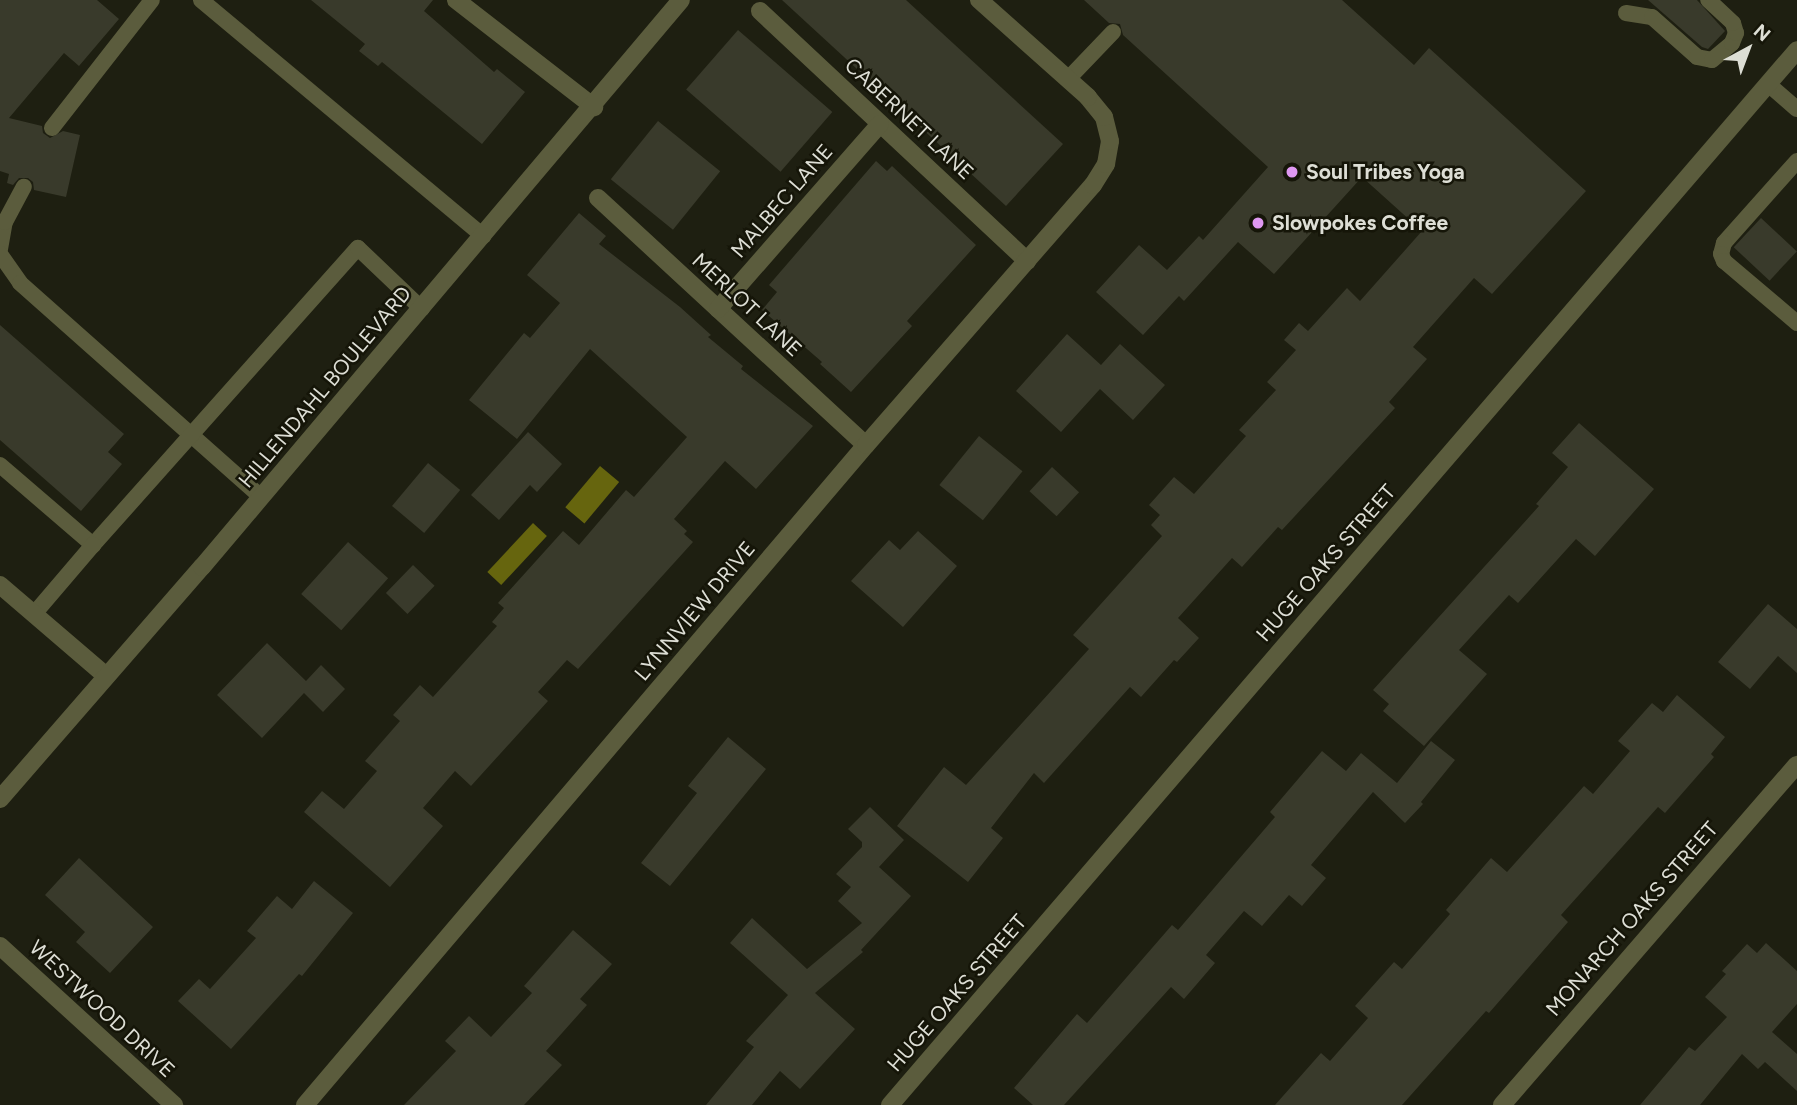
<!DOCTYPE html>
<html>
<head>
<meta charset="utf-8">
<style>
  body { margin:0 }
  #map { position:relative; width:1797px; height:1105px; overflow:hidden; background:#1e1f11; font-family:Figtree,sans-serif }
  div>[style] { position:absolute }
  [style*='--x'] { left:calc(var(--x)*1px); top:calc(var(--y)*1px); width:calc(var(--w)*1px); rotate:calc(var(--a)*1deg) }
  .water>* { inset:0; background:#66650e; transform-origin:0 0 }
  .building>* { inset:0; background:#393a2b; transform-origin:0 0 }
  .service>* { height:16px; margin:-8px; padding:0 8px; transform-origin:8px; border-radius:8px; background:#5b5c3d }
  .minor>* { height:18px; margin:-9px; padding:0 9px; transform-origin:9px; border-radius:9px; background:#5b5c3d }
  .tertiary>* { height:18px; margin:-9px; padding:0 9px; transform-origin:9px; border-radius:9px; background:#5b5c3d }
  .dots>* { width:19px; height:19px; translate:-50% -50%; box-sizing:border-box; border:4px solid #151508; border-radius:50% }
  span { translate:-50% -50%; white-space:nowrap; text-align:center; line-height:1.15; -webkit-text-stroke:5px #151508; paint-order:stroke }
  .street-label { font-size:21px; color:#ddded5 }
  .poi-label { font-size:21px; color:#ddded5; font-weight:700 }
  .left { translate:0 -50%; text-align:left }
  .north { position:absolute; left:1713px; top:14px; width:70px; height:70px; -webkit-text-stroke:5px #151508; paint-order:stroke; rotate:41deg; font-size:19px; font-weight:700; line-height:28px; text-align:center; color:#ddded5 }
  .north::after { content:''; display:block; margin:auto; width:24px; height:32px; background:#ddded5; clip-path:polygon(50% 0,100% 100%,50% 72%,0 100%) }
</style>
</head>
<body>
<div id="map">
  <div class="water">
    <div style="left:600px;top:466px;width:25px;height:54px;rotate:40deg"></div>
    <div style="left:533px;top:523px;width:19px;height:67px;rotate:43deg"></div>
  </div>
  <div class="building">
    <div style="clip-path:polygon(0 0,97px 0,119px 19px,79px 66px,64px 53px,9px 118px,42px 126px,43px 133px,50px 138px,63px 131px,80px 135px,66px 197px,34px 190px,33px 182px,28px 178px,19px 178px,13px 185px,7px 183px,9px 174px,0 171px)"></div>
    <div style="clip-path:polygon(311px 0,433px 0,424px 11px,494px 72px,497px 69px,525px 92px,482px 144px,382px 62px,378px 66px,359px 51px,365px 44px)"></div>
    <div style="clip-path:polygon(782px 0,906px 0,1063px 144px,1006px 206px)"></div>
    <div style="clip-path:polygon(1084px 0,1342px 0,1414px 65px,1429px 48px,1586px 191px,1492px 294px,1474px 278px,1413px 347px,1427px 359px,1389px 402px,1395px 408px,1282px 530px,1278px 527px,1242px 567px,1232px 558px,1178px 618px,1199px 638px,1177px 662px,1174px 660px,1141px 697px,1130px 687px,1044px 783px,1034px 773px,991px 828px,1003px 838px,968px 882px,897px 826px,944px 767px,966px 785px,1089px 649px,1073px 635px,1162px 536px,1151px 525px,1160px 515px,1149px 505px,1174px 477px,1194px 494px,1246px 436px,1239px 430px,1276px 390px,1267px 382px,1296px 350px,1284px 340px,1299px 323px,1308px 331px,1347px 288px,1360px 301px,1422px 231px,1362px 177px,1274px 274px,1238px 242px,1184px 301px,1179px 296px,1143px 335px,1096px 292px,1139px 245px,1167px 270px,1199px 236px,1203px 240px,1268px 167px,1123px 35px,1120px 24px,1109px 23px)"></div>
    <div style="clip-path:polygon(1648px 0,1697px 0,1725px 31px,1708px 49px,1702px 47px)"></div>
    <div style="left:738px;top:30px;width:125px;height:79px;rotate:41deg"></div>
    <div style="left:658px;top:121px;width:80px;height:75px;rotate:39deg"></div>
    <div style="clip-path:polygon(876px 161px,887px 171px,892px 166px,976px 245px,907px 321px,912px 326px,851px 392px,820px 364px,822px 362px,762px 310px,777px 292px,769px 285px)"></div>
    <div style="clip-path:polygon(579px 213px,606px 236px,599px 244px,680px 307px,711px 335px,708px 337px,743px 366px,741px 369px,813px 426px,756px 489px,725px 461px,674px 519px,687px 531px,684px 534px,693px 542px,578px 669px,567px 660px,538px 692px,548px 701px,471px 786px,455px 771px,423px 808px,443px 826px,390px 887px,304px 812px,322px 791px,344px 809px,377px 771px,365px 761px,400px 721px,393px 715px,420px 685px,433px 697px,497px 626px,492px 622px,504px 608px,498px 603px,563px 531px,579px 545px,626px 490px,634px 497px,687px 437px,590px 349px,517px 439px,469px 400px,524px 333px,530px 338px,560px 303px,527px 275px)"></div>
    <div style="left:1761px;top:218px;width:49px;height:40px;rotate:43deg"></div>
    <div style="clip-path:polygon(0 325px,124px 434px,108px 452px,122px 464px,81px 511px,0 440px)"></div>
    <div style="clip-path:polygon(1067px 334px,1101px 365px,1120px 344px,1165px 385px,1133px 420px,1100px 389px,1061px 432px,1016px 391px)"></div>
    <div style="clip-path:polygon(1579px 423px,1654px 489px,1595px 556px,1576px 539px,1518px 603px,1509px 595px,1459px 650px,1487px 674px,1424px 746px,1383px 711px,1389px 704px,1373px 690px,1539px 506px,1536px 504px,1568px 467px,1552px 453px)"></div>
    <div style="clip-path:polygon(528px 432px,562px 464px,537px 492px,530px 485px,499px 520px,471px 495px)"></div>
    <div style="left:979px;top:436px;width:56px;height:63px;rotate:39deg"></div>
    <div style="left:428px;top:463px;width:42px;height:56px;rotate:40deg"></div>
    <div style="left:1052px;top:467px;width:37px;height:33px;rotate:43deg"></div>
    <div style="clip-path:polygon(918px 531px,957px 566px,903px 627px,851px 581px,889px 540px,900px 550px)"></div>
    <div style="left:348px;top:542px;width:54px;height:70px;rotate:42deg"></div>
    <div style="left:413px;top:565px;width:30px;height:39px;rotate:44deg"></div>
    <div style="clip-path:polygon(1768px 604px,1797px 629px,1797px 673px,1778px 656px,1750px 689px,1718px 662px)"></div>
    <div style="clip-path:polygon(267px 643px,306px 681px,321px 665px,345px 689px,323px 712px,304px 693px,262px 738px,217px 695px)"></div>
    <div style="clip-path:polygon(1677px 695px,1725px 737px,1711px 754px,1714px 757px,1665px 813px,1658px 807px,1561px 915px,1568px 922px,1489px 1013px,1486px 1011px,1402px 1105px,1275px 1105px,1321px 1053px,1330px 1061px,1368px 1018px,1355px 1006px,1394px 962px,1402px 969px,1450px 914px,1446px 910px,1491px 858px,1507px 872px,1584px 786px,1593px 794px,1630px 751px,1618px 741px,1652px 703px,1663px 712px)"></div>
    <div style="clip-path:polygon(728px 737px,766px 769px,670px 886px,641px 863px,697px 793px,688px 786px)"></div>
    <div style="clip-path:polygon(1431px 741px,1455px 760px,1421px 802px,1423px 804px,1405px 823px,1373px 792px,1311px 865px,1326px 878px,1302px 906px,1289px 895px,1262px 926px,1244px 911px,1206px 955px,1215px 963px,1184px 999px,1171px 987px,1064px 1105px,1033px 1105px,1014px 1088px,1077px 1014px,1087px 1023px,1172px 925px,1178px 930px,1275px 817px,1270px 812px,1322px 751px,1346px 771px,1361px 753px,1397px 783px)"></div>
    <div style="clip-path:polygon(870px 807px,904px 840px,879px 867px,911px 896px,861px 950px,863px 952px,815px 993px,855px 1029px,800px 1089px,780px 1071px,752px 1105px,706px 1105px,754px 1047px,746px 1041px,788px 995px,730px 943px,752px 918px,807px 969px,862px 923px,838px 901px,851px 887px,836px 874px,862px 847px,862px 842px,848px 829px)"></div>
    <div style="clip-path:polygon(79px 858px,153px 927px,110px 973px,76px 942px,85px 932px,45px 895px)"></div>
    <div style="clip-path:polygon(314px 881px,353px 913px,302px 976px,299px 974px,231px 1049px,178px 1001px,199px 979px,210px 989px,256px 938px,247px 931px,277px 896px,292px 909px)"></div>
    <div style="clip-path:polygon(573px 930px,612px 964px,580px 999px,587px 1005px,546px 1051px,562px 1065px,524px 1105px,404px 1105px,456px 1051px,445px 1041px,469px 1016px,491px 1037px,532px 993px,524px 986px)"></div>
    <div style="clip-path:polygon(1766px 943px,1797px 971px,1797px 1004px,1772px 1032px,1797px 1054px,1797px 1091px,1765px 1062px,1758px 1069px,1742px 1054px,1700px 1105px,1640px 1105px,1689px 1047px,1695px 1051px,1727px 1017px,1705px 997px,1726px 974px,1722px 971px,1747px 944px,1757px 953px)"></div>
  </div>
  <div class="service">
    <div style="--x:201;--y:0;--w:368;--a:39.9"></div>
    <div style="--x:1626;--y:13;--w:26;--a:9"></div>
    <div style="--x:1652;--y:17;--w:60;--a:41.6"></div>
    <div style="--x:1697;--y:57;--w:15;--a:11"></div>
    <div style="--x:1712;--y:60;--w:26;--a:-40"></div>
    <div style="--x:1732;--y:43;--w:11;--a:-68"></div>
    <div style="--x:1736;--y:33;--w:10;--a:-107"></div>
    <div style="--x:1733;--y:23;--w:34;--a:-137"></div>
    <div style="--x:1068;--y:79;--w:65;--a:-46.2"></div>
    <div style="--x:1768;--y:84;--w:38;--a:41"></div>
    <div style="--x:52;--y:128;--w:162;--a:-52"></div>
    <div style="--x:1797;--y:161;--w:110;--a:131.7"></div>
    <div style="--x:1724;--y:243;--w:11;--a:105"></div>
    <div style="--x:1721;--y:254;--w:8;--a:67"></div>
    <div style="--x:1724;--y:261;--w:96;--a:40.3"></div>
    <div style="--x:0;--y:249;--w:27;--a:-80"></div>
    <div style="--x:5;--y:222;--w:40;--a:-62"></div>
    <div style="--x:0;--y:254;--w:35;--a:55"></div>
    <div style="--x:20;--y:283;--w:322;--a:41.6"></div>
    <div style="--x:0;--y:465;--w:123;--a:40.7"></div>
    <div style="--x:93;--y:545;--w:398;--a:-48.3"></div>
    <div style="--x:358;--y:248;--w:88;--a:43.6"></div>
    <div style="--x:34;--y:614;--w:91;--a:-49.5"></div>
  </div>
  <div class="minor">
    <div style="--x:456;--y:0;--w:175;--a:37.8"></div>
    <div style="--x:760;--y:11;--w:366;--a:43.1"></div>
    <div style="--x:598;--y:198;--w:364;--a:42.7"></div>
    <div style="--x:718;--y:309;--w:246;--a:-48.8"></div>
    <div style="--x:0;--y:585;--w:140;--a:40.6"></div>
    <div style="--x:0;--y:799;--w:308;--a:-49"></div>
    <div style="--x:202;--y:567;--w:742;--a:-49.81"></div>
    <div style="--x:0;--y:946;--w:236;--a:42.4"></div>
    <div style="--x:305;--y:1105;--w:866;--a:-49.64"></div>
    <div style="--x:866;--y:445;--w:345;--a:-48.9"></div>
    <div style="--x:1093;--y:185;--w:25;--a:-58"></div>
    <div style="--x:1106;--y:164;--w:23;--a:-80"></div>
    <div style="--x:1110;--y:141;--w:25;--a:-104"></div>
    <div style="--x:1104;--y:117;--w:26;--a:-129"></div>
    <div style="--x:1088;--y:97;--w:146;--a:-138.3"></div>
    <div style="--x:1502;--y:1105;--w:450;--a:-49.1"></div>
  </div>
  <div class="tertiary">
    <div style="--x:890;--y:1105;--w:1391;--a:-49.31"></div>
  </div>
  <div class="dots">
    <div style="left:1292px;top:172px;background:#df98f1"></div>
    <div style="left:1258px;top:223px;background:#df98f1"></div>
  </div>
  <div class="street-label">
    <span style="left:909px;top:119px;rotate:43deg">CABERNET LANE</span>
    <span style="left:782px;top:201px;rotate:-49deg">MALBEC LANE</span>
    <span style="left:747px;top:305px;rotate:43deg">MERLOT LANE</span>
    <span style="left:325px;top:387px;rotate:-50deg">HILLENDAHL BOULEVARD</span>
    <span style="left:1326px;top:563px;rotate:-49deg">HUGE OAKS STREET</span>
    <span style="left:695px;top:611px;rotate:-50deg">LYNNVIEW DRIVE</span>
    <span style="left:1632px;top:919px;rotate:-49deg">MONARCH OAKS STREET</span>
    <span style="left:957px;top:993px;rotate:-49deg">HUGE OAKS STREET</span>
    <span style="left:102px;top:1009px;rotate:43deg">WESTWOOD DRIVE</span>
  </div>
  <div class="poi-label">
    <span class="left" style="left:1306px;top:172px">Soul Tribes Yoga</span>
    <span class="left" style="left:1272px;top:223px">Slowpokes Coffee</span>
  </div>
  <div class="north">N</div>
</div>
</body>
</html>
